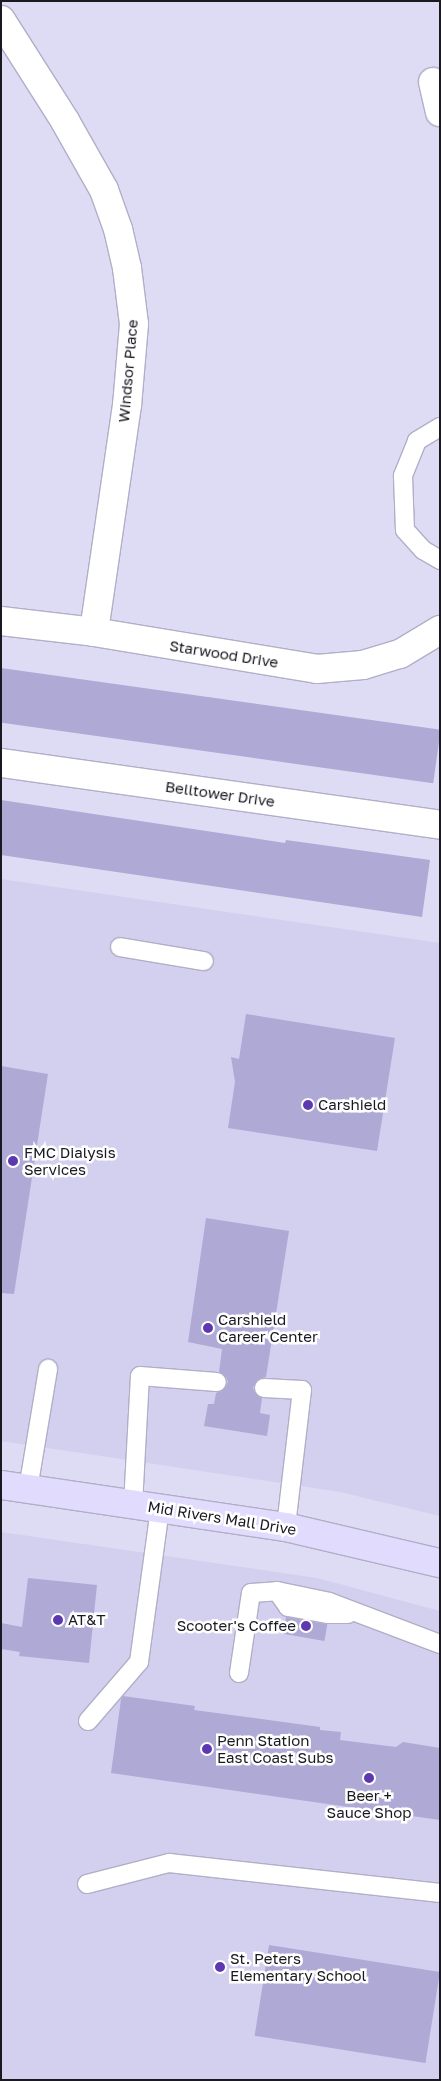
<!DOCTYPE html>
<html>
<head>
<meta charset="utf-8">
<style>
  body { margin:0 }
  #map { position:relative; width:441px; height:2081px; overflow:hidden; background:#dedbf5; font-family:"Golos Text",sans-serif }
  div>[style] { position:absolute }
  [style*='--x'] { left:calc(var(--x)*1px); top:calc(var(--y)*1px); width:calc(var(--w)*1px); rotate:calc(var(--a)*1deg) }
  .built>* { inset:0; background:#d3cfef }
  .building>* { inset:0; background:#afa9d6; transform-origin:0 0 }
  .roads { filter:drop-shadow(1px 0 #b1aec6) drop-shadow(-1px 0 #b1aec6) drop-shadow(0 1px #b1aec6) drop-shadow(0 -1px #b1aec6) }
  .service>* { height:18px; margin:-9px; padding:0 9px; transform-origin:9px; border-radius:9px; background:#fff }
  .minor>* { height:28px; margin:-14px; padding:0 14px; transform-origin:14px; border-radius:14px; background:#fff }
  .primary>* { height:28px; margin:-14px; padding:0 14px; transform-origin:14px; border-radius:14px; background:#e1dcfe }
  .dots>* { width:14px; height:14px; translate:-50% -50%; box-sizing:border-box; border:2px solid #fff; border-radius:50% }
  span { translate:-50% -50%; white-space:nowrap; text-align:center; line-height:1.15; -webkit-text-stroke:5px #fff; paint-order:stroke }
  .street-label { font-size:15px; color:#1a1922 }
  .poi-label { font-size:15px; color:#1a1922 }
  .left { translate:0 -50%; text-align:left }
  .right { translate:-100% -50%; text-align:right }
  .frame { position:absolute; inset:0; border:2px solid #1a1922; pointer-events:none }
</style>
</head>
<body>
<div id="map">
  <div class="built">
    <div style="clip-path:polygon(1px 879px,440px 943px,440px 1516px,340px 1492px,1px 1441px)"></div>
    <div style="clip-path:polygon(1px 1532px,317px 1578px,440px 1611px,440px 2080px,1px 2080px)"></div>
  </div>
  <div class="building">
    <div style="left:1px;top:668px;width:444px;height:54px;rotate:8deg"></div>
    <div style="clip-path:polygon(1px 800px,285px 843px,286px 840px,430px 860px,422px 917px,1px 855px)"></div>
    <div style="clip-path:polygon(246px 1014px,395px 1038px,377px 1151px,228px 1128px,235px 1082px,231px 1057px,239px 1059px)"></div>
    <div style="clip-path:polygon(1px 1066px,48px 1074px,14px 1294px,1px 1293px)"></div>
    <div style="clip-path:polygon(206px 1218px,289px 1231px,266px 1377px,259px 1379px,253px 1387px,255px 1393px,262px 1398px,260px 1413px,270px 1415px,267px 1436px,204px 1426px,208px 1404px,214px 1404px,216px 1393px,225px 1388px,228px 1382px,226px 1377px,219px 1372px,222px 1349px,188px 1342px)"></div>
    <div style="clip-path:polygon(28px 1578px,97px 1585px,89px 1663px,19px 1656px,20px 1652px,1px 1649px,1px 1623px,22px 1627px)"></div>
    <div style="left:286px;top:1617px;width:42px;height:17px;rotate:10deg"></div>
    <div style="clip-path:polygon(123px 1696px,195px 1706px,194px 1710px,320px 1727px,320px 1730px,341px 1732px,340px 1740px,396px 1747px,403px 1742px,440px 1748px,440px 1820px,111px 1773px,121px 1699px)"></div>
    <div style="left:269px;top:1945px;width:173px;height:92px;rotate:9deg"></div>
  </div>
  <div class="roads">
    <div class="service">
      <div style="--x:440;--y:427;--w:27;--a:149"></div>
      <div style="--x:417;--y:441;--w:38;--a:112"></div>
      <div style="--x:403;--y:476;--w:54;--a:87.9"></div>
      <div style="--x:405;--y:530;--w:27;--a:48"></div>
      <div style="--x:423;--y:550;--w:20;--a:30"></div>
      <div style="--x:120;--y:947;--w:85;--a:9.5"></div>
      <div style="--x:264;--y:1388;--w:38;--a:3"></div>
      <div style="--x:302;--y:1390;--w:138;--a:96.7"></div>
      <div style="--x:28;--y:1489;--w:122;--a:-80.5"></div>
      <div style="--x:133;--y:1505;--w:129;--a:-86.9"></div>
      <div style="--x:140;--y:1376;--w:77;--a:4.5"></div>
      <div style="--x:277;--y:1591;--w:19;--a:55"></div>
      <div style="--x:288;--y:1607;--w:41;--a:9.9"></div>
      <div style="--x:328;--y:1614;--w:20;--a:0"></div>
      <div style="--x:239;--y:1673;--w:81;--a:-81.5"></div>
      <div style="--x:251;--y:1593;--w:26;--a:-4"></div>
      <div style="--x:277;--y:1591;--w:53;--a:11.9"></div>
      <div style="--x:329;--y:1602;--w:119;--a:20.7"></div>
      <div style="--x:88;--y:1721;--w:78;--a:-49.2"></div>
      <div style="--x:139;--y:1662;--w:154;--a:-82.2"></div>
      <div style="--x:87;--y:1884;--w:85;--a:-14.4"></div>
      <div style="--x:169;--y:1863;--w:273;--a:6.3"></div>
    </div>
    <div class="minor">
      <div style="--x:1;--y:20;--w:120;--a:57.6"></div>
      <div style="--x:65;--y:121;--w:79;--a:60.5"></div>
      <div style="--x:104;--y:190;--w:41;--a:70.3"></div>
      <div style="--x:118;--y:229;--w:40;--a:77"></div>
      <div style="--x:127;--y:268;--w:56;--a:82.9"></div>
      <div style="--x:134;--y:324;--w:81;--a:94.9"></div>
      <div style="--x:127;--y:405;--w:229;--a:98.3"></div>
      <div style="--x:433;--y:82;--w:31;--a:77"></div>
      <div style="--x:1;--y:621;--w:94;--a:6.7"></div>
      <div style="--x:94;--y:632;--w:226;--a:9.4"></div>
      <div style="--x:317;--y:669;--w:46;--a:-5"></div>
      <div style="--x:363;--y:665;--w:39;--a:-17"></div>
      <div style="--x:400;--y:654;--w:47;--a:-31"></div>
      <div style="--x:1;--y:763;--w:443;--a:8"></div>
    </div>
    <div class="primary">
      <div style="--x:1;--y:1485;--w:288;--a:8.4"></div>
      <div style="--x:286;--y:1527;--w:158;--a:13.2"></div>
    </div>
  </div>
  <div class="dots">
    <div style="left:308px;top:1105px;background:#5d39b1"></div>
    <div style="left:13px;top:1161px;background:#5d39b1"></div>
    <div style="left:208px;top:1328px;background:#5d39b1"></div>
    <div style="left:58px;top:1620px;background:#5d39b1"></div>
    <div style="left:306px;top:1626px;background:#5d39b1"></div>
    <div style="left:207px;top:1749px;background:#5d39b1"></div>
    <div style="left:369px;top:1778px;background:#5d39b1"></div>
    <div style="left:220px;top:1967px;background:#5d39b1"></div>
  </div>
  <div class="street-label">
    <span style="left:128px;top:371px;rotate:-85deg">Windsor Place</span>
    <span style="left:224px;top:654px;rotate:9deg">Starwood Drive</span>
    <span style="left:220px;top:794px;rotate:8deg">Belltower Drive</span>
    <span style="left:222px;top:1518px;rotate:9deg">Mid Rivers Mall Drive</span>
  </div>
  <div class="poi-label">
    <span class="left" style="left:318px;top:1105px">Carshield</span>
    <span class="left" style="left:24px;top:1161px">FMC Dialysis<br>Services</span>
    <span class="left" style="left:218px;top:1328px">Carshield<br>Career Center</span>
    <span class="left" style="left:68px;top:1620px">AT&amp;T</span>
    <span class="right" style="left:296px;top:1626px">Scooter's Coffee</span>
    <span class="left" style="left:217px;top:1749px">Penn Station<br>East Coast Subs</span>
    <span style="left:369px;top:1804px">Beer +<br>Sauce Shop</span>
    <span class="left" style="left:230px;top:1967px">St. Peters<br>Elementary School</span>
  </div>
  <div class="frame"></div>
</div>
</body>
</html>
